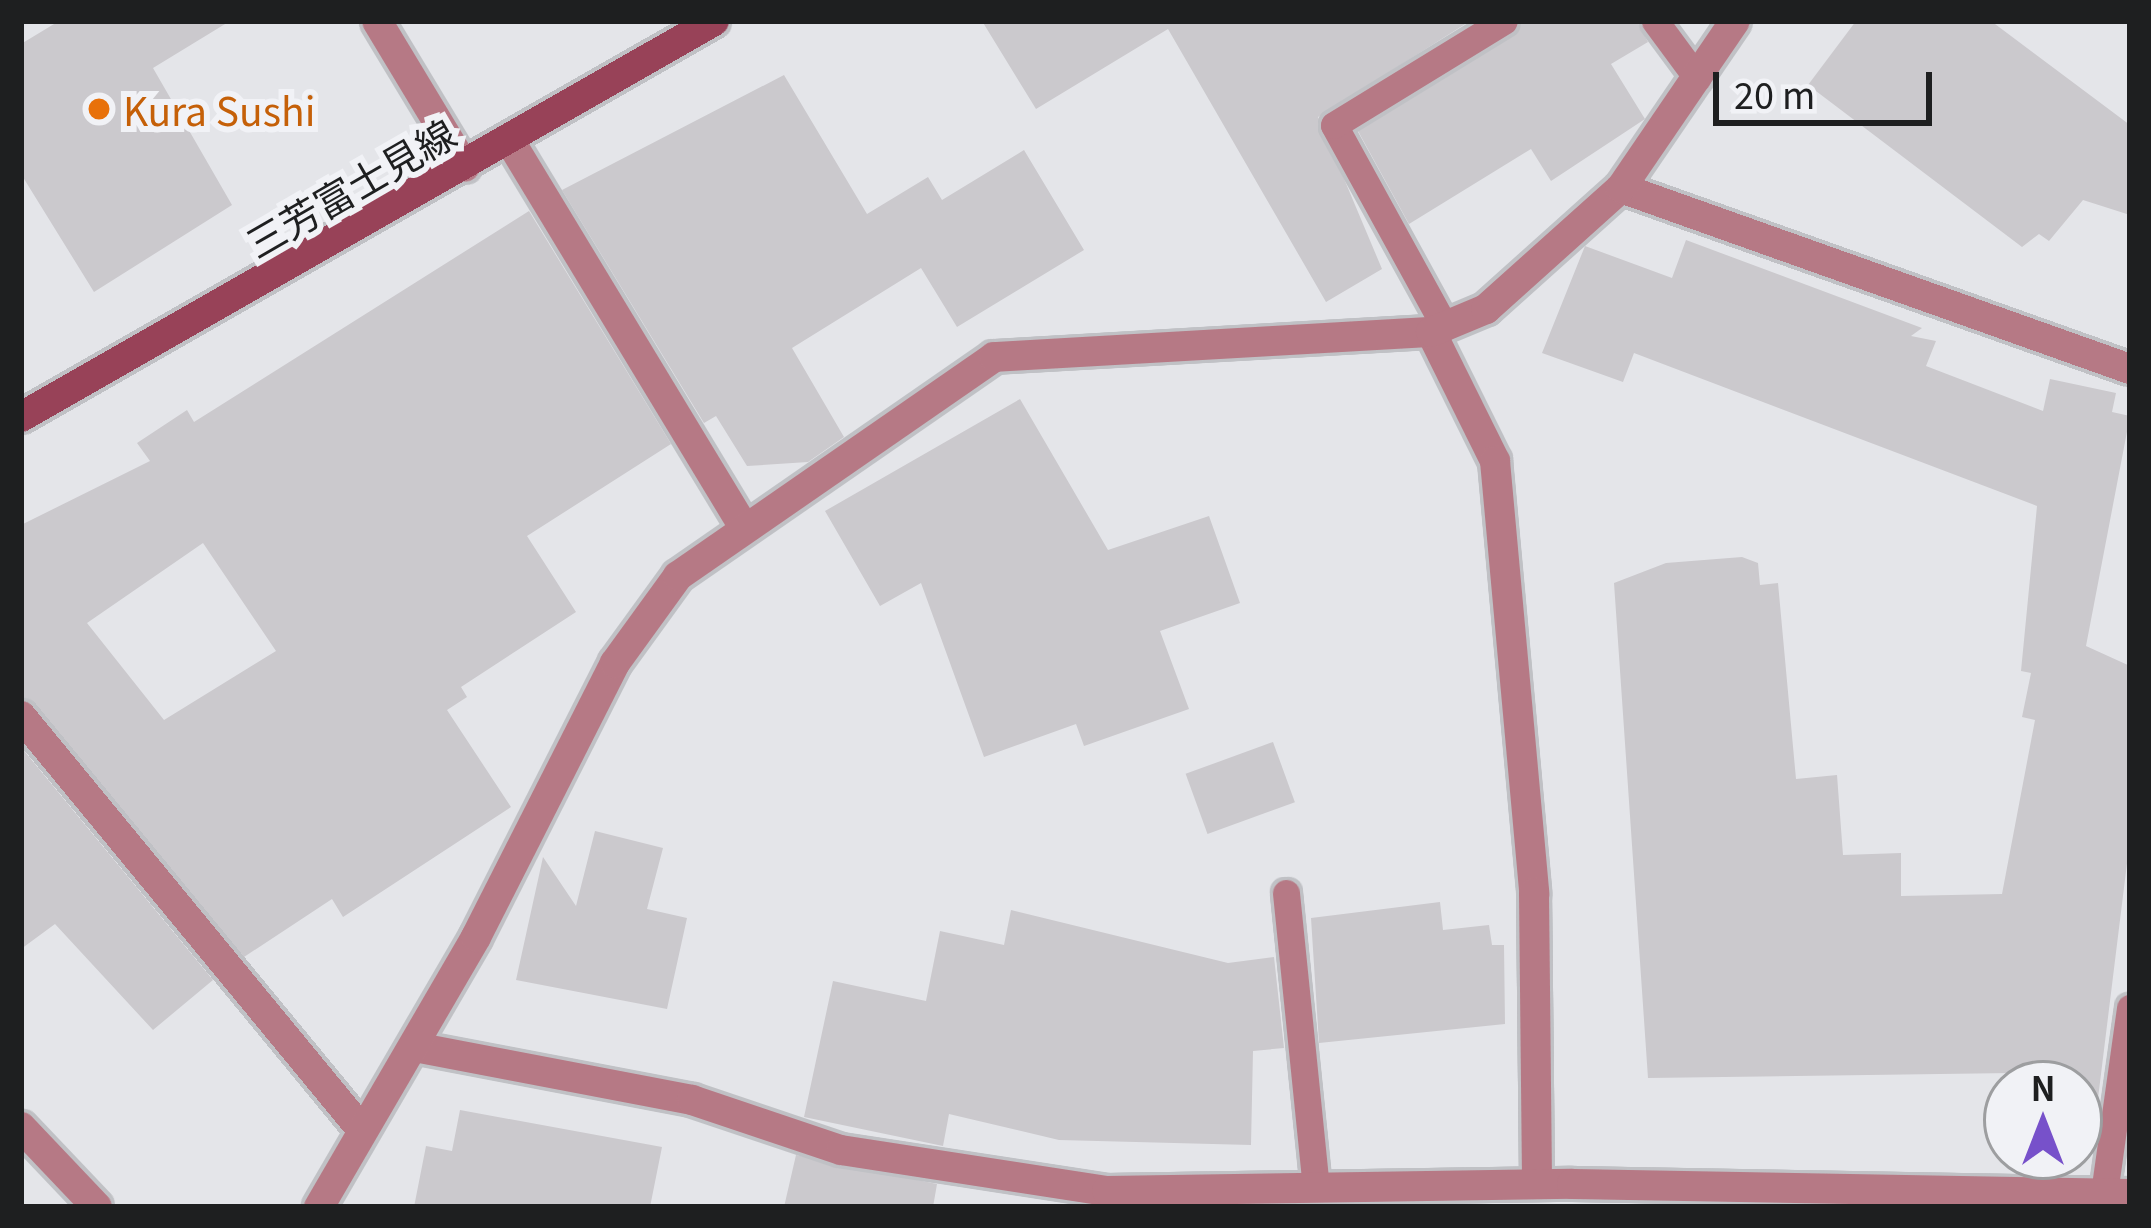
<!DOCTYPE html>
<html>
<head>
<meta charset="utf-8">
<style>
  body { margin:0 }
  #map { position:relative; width:2151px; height:1228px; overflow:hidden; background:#e4e5e9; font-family:Georgia,"Noto Sans JP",serif }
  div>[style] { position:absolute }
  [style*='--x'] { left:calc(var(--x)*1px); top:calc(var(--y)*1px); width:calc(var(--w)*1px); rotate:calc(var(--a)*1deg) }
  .building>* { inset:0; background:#cbc9cd; transform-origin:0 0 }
  .roads { filter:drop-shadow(3px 0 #c0c1c5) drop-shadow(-3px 0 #c0c1c5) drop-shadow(0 3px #c0c1c5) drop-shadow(0 -3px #c0c1c5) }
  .service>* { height:27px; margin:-13.5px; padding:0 13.5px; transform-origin:13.5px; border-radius:13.5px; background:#b67985 }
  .minor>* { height:30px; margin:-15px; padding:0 15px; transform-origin:15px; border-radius:15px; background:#b67985 }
  .secondary>* { height:30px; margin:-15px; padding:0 15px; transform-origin:15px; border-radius:15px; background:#984258 }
  .dots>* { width:33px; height:33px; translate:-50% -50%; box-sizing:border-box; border:6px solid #f1f2f6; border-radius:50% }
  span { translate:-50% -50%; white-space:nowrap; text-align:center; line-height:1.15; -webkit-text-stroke:12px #f1f2f6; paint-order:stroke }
  .food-label { font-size:39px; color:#c56008 }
  .left { translate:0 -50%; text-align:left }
  .street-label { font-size:39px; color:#1e1f20 }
  .frame { position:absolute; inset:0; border:24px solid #1e1f20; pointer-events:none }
  .north { position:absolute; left:1983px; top:1060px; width:120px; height:120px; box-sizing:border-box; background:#f1f2f6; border:3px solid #9d9ea0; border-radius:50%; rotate:0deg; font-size:33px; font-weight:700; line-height:48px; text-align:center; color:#1e1f20 }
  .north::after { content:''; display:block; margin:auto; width:42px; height:54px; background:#7751ca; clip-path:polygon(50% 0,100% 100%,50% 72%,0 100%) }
  .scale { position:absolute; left:1713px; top:72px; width:219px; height:54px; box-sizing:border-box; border:6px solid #1e1f20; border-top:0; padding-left:15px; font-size:36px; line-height:42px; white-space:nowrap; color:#1e1f20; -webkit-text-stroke:9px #f1f2f6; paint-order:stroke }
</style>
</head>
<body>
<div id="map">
  <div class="building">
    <div style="clip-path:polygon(59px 21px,230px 21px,153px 68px,232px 205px,94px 292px,21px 174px,21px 44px)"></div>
    <div style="clip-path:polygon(982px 21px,1470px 21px,1318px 117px,1382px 269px,1326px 302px,1168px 29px,1036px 109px)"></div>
    <div style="clip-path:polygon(1522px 21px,1637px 21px,1648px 42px,1611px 64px,1645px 119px,1551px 181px,1531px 149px,1409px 224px,1358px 131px)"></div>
    <div style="clip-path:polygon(1856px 21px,1991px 21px,2130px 125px,2130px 215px,2083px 200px,2049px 241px,2039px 234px,2022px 247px,1808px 85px)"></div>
    <div style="clip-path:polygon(784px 75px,867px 214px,928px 177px,942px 200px,1024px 150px,1084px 250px,957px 327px,921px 268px,792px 348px,844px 437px,808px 462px,747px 466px,716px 416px,704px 423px,562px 190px)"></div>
    <div style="clip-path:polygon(evenodd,529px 211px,671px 444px,527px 536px,576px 612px,461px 687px,467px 697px,447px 710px,511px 807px,343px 917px,332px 899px,244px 957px,21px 697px,21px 525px,150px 461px,137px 443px,187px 410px,194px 422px,529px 211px,203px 543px,276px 651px,164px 720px,87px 623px,203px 543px)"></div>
    <div style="clip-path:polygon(1686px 240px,1922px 328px,1911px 336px,1936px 341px,1926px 366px,2043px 411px,2050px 379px,2116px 393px,2112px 412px,2130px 416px,2086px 646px,2130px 666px,2130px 839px,2092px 1147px,2079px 1145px,2079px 1084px,2011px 1084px,2012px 1073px,1648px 1078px,1614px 583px,1666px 563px,1742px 557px,1758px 563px,1760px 585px,1778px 583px,1796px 779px,1837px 775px,1843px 855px,1901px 853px,1901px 896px,2002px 894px,2035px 720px,2022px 717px,2031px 673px,2021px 671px,2037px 506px,1634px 353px,1623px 382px,1542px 353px,1585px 246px,1672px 278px)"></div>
    <div style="clip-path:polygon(1020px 399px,1108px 550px,1209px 516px,1240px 603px,1160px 631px,1189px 709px,1084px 746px,1076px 724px,984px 757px,921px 583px,880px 606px,825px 511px)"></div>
    <div style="left:1273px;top:742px;width:64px;height:93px;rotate:70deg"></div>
    <div style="clip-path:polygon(21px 747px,213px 980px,153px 1030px,55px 924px,21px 949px)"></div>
    <div style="clip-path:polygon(595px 831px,663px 848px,647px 909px,687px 918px,667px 1009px,516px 980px,543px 857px,576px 906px)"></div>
    <div style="clip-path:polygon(1440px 902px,1443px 930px,1489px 925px,1492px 945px,1504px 945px,1505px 1024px,1319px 1043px,1311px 918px)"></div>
    <div style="clip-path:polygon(1011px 910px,1228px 963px,1274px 957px,1284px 1048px,1253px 1051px,1251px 1145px,1059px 1140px,949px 1114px,943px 1146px,804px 1117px,833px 981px,926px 1001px,940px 931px,1004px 945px)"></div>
    <div style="clip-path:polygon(460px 1110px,662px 1147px,650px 1207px,414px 1207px,426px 1146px,452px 1151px)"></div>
    <div style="clip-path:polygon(796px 1155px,937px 1184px,933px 1207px,784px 1207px)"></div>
  </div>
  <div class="roads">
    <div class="service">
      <div style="--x:1655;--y:21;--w:71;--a:53.6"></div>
      <div style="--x:1445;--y:327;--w:230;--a:-118.8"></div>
      <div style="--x:1334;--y:125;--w:199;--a:-31.5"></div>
      <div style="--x:1286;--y:893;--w:296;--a:84.2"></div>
      <div style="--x:2105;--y:1186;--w:180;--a:-82"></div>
    </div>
    <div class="minor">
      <div style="--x:377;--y:21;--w:170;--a:58.9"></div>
      <div style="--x:510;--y:141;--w:450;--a:58.8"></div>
      <div style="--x:1621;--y:188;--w:540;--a:19.58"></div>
      <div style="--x:1431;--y:332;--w:144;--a:63.6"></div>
      <div style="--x:1495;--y:461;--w:434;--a:84.8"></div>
      <div style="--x:1534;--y:893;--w:291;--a:89.4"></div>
      <div style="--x:21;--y:716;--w:529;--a:50.53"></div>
      <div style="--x:415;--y:1047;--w:282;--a:10.8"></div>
      <div style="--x:692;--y:1100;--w:157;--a:18.6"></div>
      <div style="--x:841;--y:1150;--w:269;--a:8.8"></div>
      <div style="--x:1107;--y:1191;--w:465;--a:-0.9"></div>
      <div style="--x:1572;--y:1184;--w:558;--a:1.03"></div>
      <div style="--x:21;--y:1127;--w:110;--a:46.5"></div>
      <div style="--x:319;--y:1207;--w:312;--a:-59.8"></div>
      <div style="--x:476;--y:937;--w:307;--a:-63.1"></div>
      <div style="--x:615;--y:663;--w:107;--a:-54.1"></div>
      <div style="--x:678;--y:576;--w:384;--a:-34.7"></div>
      <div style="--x:994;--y:357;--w:438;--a:-3.3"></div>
      <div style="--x:1431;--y:332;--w:60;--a:-22.7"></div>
      <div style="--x:1486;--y:309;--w:181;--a:-41.9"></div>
      <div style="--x:1621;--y:188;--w:202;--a:-55.7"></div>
    </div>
    <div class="secondary">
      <div style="--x:21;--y:417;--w:798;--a:-29.74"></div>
    </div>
  </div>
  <div class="dots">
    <div style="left:99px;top:109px;background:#e8710a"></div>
  </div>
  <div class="food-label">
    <span class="left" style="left:123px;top:109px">Kura Sushi</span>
  </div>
  <div class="street-label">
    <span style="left:350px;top:187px;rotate:-30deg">三芳富士見線</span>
  </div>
  <div class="frame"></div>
  <div class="north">N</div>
  <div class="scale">20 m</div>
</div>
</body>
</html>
